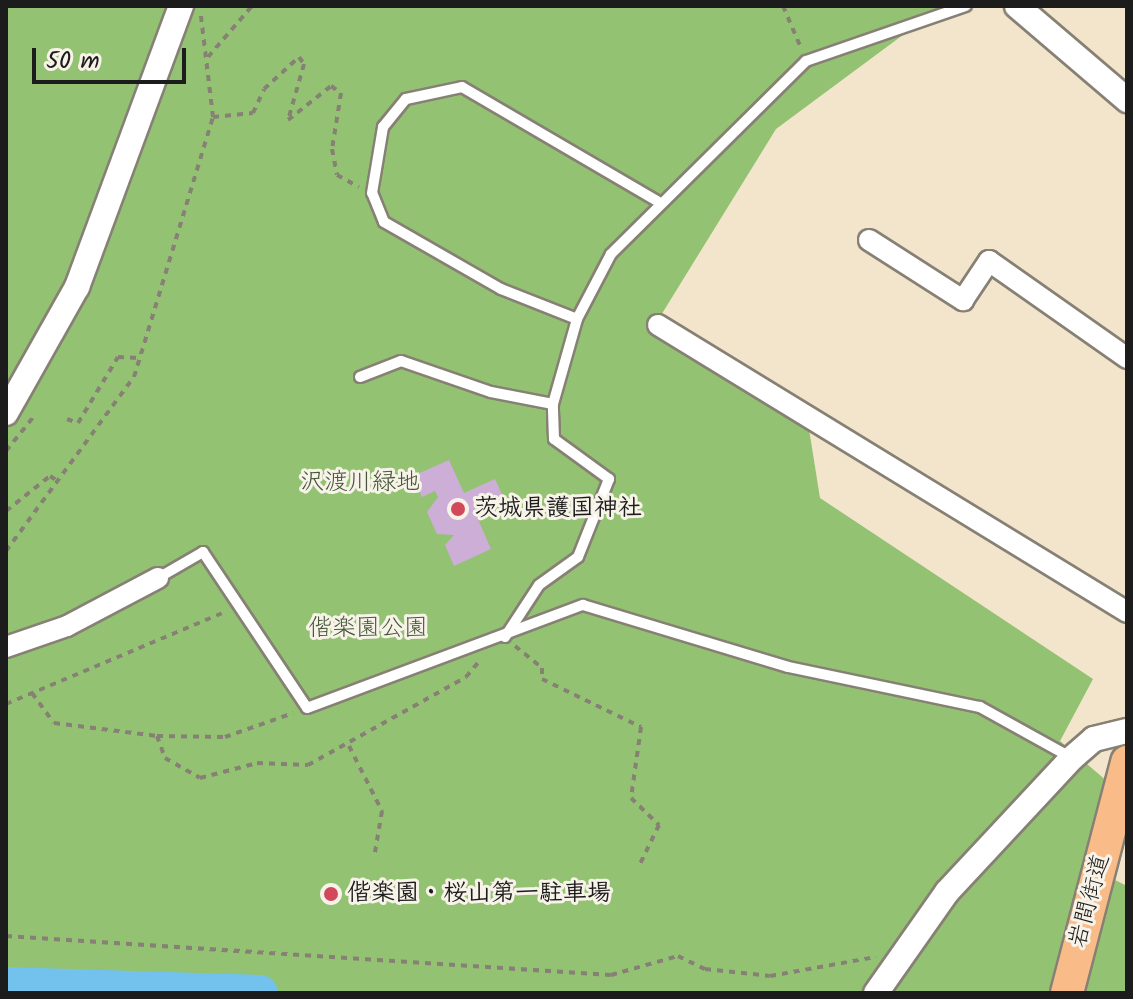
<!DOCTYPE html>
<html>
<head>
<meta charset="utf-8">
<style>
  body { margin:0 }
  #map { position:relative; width:1133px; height:999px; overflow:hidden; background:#f2e5cc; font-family:Kalam,"Klee One",sans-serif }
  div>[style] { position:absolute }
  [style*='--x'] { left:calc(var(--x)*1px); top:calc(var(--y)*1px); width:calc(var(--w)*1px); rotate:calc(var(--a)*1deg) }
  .green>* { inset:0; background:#92c272 }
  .river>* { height:36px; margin:-18px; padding:0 18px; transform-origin:18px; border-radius:18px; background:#72c2ed }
  .building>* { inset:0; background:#cdaed6 }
  .path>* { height:4px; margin-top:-2px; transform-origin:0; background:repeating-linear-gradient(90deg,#878074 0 6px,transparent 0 12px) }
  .roads { filter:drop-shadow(2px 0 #878074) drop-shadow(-2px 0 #878074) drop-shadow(0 2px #878074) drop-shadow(0 -2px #878074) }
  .service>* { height:10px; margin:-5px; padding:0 5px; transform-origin:5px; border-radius:5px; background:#fff }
  .minor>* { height:20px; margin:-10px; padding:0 10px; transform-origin:10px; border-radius:10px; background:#fff }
  .tertiary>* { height:24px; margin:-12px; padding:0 12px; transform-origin:12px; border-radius:12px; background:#fff }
  .primary>* { height:32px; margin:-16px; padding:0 16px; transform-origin:16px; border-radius:16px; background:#f9bc89 }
  .dots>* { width:22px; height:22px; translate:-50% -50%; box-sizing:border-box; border:4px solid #f7f3e8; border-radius:50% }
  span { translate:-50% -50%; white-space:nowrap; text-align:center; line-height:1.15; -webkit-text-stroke:6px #f7f3e8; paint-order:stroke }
  .park-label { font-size:24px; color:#45563a }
  .poi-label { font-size:24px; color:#1c1c1c; font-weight:700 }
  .left { translate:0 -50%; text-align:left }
  .street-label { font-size:24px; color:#1c1c1c }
  .frame { position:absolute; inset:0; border:8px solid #1c1c1c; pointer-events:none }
  .scale { position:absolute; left:32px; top:48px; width:154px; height:36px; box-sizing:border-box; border:4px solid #1c1c1c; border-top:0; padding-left:10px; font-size:24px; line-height:28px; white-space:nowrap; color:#1c1c1c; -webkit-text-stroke:6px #f7f3e8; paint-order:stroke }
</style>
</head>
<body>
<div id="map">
  <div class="green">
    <div style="clip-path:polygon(6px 6px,942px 6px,776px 129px,650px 333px,809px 429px,820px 498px,1093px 679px,1060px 741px,1108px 782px,1091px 868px,1127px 886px,1127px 993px,6px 993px)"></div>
  </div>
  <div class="river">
    <div style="--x:6;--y:985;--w:254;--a:1.8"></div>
  </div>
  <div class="building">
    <div style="clip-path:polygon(449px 460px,464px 493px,495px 479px,506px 503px,477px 517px,491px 549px,454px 566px,445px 545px,454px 535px,437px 534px,427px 512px,438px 497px,435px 491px,422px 497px,413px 476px)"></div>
  </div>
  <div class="path">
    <div style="--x:783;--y:6;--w:46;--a:66.8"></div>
    <div style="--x:208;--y:57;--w:67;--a:-49.2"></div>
    <div style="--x:213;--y:117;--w:40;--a:-5.7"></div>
    <div style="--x:253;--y:113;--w:26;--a:-65"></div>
    <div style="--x:264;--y:89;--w:47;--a:-42.4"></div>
    <div style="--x:299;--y:57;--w:9;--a:54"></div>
    <div style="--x:304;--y:64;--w:58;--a:105.9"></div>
    <div style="--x:288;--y:120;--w:55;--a:-38.3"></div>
    <div style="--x:331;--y:86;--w:12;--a:35"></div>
    <div style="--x:341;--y:93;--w:57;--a:99.1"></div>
    <div style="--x:332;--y:149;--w:26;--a:79"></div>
    <div style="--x:337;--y:175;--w:25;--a:29"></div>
    <div style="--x:67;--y:419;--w:12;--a:20"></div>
    <div style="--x:78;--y:423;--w:77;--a:-58.8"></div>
    <div style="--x:118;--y:357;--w:21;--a:3"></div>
    <div style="--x:6;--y:451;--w:45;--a:-51.3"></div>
    <div style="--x:6;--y:511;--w:56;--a:-38.5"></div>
    <div style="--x:50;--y:476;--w:11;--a:34"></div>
    <div style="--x:6;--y:551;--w:216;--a:-53.7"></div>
    <div style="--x:134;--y:377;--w:272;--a:-73.1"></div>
    <div style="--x:213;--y:117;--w:102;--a:-96.8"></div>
    <div style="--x:515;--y:646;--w:35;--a:39"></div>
    <div style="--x:542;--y:668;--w:11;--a:90"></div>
    <div style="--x:542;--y:679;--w:110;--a:25.9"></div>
    <div style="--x:641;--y:727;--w:72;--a:98"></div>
    <div style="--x:631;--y:798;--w:39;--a:44"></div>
    <div style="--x:659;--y:825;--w:43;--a:116"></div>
    <div style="--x:32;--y:693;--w:37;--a:54"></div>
    <div style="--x:54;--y:723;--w:104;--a:7.2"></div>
    <div style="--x:157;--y:736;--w:68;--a:0.8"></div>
    <div style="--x:225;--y:737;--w:72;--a:-19.4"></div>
    <div style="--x:6;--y:704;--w:238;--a:-22.8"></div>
    <div style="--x:157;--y:736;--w:23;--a:70"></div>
    <div style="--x:165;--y:758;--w:40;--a:29.7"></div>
    <div style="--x:200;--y:778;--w:59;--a:-14.7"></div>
    <div style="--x:257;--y:763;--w:51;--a:2.2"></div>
    <div style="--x:308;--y:765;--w:181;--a:-29.1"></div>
    <div style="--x:466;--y:677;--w:23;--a:-50"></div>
    <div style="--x:349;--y:746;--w:73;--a:63.1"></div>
    <div style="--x:382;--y:811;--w:42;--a:99.7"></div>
    <div style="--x:6;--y:936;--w:606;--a:3.69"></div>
    <div style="--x:611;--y:975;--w:70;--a:-15.8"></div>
    <div style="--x:678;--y:956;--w:30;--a:26"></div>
    <div style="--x:705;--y:969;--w:65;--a:6.1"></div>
    <div style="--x:770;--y:976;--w:108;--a:-10.2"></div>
  </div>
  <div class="roads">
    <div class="service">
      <div style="--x:577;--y:319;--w:82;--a:-158.5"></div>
      <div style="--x:501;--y:289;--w:135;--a:-150.2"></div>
      <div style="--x:384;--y:222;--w:31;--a:-112"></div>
      <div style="--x:372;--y:193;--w:67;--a:-80.5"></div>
      <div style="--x:383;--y:127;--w:36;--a:-51"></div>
      <div style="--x:406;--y:99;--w:57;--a:-12.1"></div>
      <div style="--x:462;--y:87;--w:226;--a:30.3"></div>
      <div style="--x:360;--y:377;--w:44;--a:-21.3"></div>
      <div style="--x:401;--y:361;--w:95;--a:19"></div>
      <div style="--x:491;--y:392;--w:63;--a:11"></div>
      <div style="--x:158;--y:578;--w:52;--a:-30"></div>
      <div style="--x:203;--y:552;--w:187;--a:56.3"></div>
      <div style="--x:307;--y:708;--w:295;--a:-20.5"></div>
      <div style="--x:583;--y:605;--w:214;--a:16.8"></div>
      <div style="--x:788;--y:667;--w:196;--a:11.8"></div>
      <div style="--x:980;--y:707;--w:105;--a:29"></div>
      <div style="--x:505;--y:637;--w:62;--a:-56.8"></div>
      <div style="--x:539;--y:585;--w:48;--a:-35.7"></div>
      <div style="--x:578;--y:557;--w:84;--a:-68.3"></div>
      <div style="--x:609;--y:479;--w:68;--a:-144"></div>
      <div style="--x:554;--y:439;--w:35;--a:-92"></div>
      <div style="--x:553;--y:404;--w:88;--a:-74.2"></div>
      <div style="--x:577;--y:319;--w:73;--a:-62.4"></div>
      <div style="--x:611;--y:254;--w:274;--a:-44.7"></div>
      <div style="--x:806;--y:61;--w:169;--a:-19"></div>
    </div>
    <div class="minor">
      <div style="--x:869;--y:240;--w:112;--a:32.6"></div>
      <div style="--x:963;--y:300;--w:47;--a:-56.3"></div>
      <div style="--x:989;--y:261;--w:169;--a:35.1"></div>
      <div style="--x:658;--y:325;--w:550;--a:31.46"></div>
      <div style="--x:6;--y:647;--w:65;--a:-19"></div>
      <div style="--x:67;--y:626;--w:103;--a:-27.8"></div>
    </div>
    <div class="tertiary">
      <div style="--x:1017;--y:6;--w:145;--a:40.5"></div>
      <div style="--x:6;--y:413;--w:145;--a:-60.6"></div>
      <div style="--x:77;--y:287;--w:300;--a:-69.7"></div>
      <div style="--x:876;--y:993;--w:123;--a:-54.9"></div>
      <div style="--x:947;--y:892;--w:183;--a:-47"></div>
      <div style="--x:1072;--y:758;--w:29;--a:-41"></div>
      <div style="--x:1094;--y:739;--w:34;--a:-14"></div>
    </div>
    <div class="primary">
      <div style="--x:1067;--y:993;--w:239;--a:-75.4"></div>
    </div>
  </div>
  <div class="dots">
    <div style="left:458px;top:509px;background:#d1495b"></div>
    <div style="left:331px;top:894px;background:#d1495b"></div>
  </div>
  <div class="park-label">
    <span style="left:360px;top:483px">沢渡川緑地</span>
    <span style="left:368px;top:629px">偕楽園公園</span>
  </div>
  <div class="poi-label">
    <span class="left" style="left:474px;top:509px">茨城県護国神社</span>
    <span class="left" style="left:347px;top:894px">偕楽園・桜山第一駐車場</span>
  </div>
  <div class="street-label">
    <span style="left:1090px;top:901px;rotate:-75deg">岩間街道</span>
  </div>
  <div class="frame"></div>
  <div class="scale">50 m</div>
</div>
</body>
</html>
